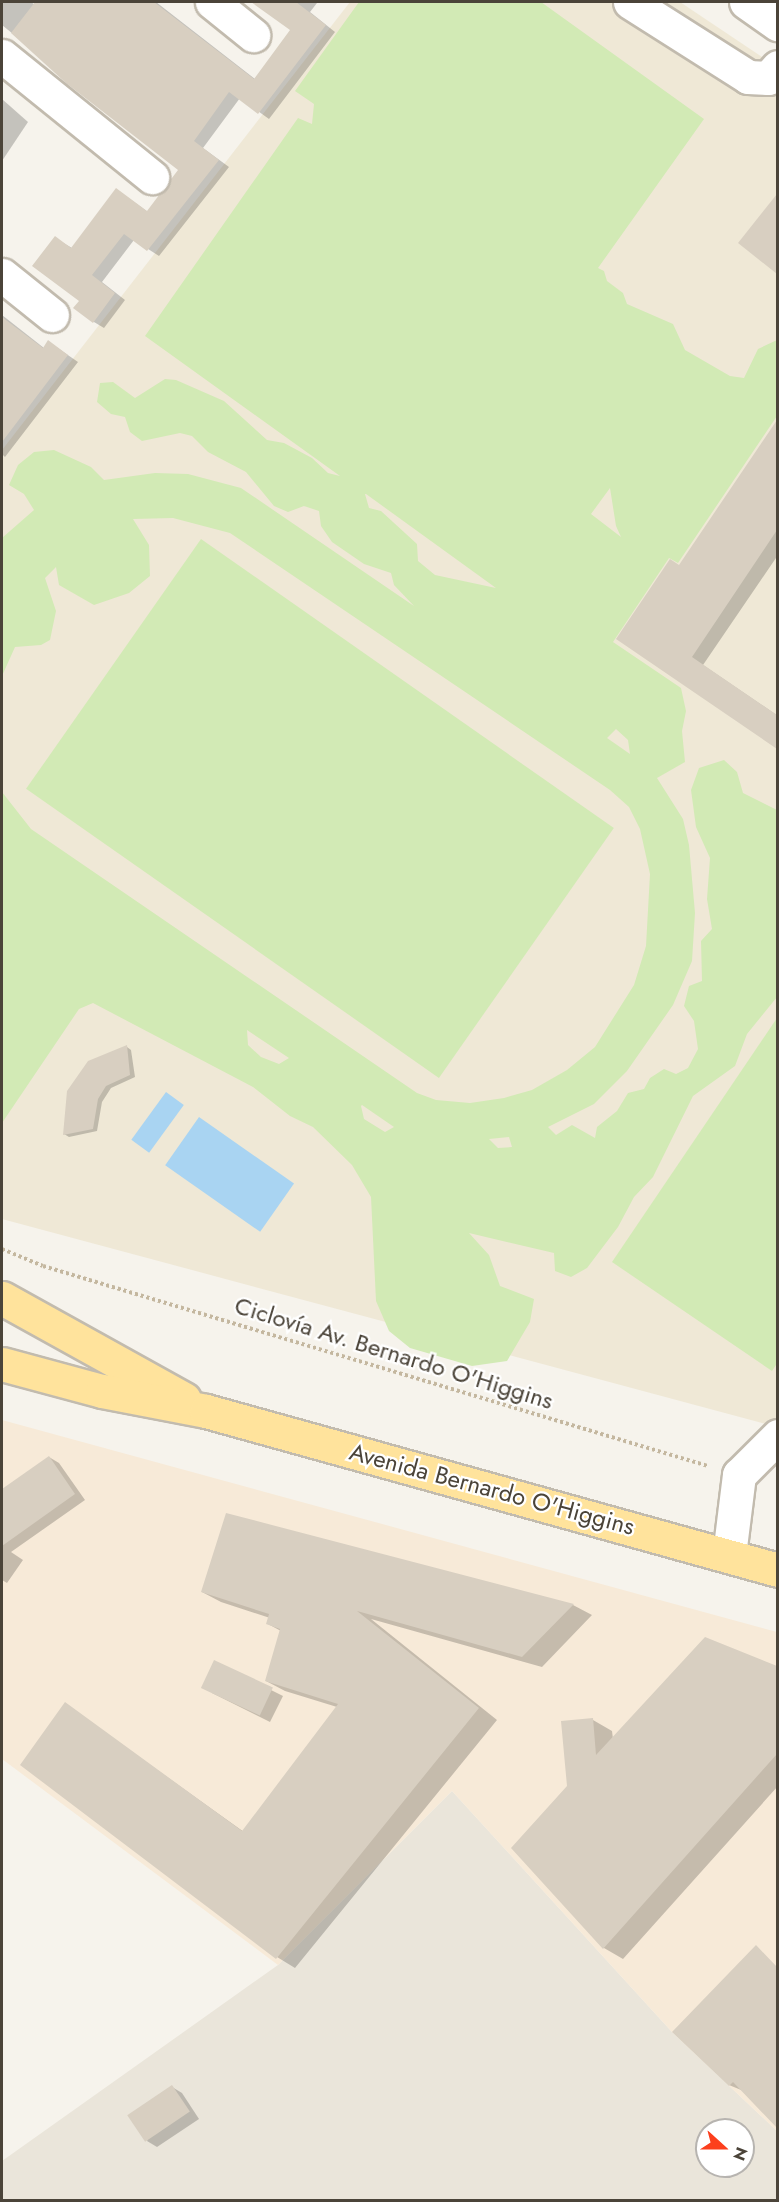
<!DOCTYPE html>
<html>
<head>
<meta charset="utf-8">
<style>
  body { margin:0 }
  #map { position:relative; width:779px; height:2202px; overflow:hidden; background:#f6f3ec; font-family:Jost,sans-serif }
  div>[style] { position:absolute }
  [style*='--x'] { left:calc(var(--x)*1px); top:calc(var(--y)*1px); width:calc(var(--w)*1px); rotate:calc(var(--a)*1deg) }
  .residential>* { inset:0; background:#eae5da }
  .commercial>* { inset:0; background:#f7ead8 }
  .education>* { inset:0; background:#efe8d6 }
  .green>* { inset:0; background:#d2eab5; transform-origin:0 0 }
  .water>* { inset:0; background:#a9d4f2; transform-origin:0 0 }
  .shadow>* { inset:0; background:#0003 }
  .building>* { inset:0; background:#d8cfc1; transform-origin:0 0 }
  .path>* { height:4px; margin-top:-2px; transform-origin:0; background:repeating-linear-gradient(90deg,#c4b79f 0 3px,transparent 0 6px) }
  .roads { filter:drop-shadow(2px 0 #c2bbae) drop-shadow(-2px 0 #c2bbae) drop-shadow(0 2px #c2bbae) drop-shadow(0 -2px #c2bbae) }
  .minor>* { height:33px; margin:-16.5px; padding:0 16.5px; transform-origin:16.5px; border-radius:16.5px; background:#fff }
  .major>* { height:33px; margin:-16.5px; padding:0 16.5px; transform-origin:16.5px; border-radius:16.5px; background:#ffe39c }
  span { translate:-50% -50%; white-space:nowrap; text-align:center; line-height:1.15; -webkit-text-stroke:4.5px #fff; paint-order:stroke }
  .street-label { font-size:24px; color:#4b4439 }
  .frame { position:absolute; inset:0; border:3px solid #4b4439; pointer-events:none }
  .north { position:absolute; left:695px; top:2118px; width:60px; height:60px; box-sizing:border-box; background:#fff; border:2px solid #b7b4b0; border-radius:50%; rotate:111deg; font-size:16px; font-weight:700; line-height:24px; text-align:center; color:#4b4439 }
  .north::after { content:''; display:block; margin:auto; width:21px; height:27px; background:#fc3f1d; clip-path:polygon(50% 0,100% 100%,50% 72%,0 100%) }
</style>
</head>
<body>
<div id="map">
  <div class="residential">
    <div style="clip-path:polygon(evenodd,452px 1791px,672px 2032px,777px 2131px,777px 2200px,2px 2200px,2px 2161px,278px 1965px,452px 1791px,707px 2130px,743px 2130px,743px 2166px,707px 2166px,707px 2130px)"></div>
  </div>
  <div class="commercial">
    <div style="clip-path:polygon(2px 1420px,777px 1632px,777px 2131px,672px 2032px,452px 1791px,278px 1965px,2px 1759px)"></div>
  </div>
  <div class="education">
    <div style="clip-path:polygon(350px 2px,680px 2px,777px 67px,777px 1427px,2px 1219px,2px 450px)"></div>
  </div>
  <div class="green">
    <div style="clip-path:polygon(evenodd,359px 2px,541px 2px,704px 119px,598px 268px,604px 271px,607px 281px,623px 293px,627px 304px,673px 324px,685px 350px,730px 376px,744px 378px,758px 349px,777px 340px,777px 416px,678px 563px,669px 558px,613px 642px,681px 688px,686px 711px,682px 731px,685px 762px,657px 778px,683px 819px,689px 845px,695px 913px,692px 961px,673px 1005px,627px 1071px,594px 1104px,548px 1127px,556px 1135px,572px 1125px,595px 1138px,597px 1127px,617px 1111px,628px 1093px,644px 1089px,650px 1078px,664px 1069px,676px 1074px,688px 1068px,698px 1049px,694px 1021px,684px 1006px,689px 986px,702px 981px,701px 941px,712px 929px,707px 899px,710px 858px,696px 827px,691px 790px,699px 768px,724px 760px,737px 772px,743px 793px,777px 810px,777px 997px,747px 1034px,735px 1066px,693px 1096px,653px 1177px,634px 1197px,618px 1227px,587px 1268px,571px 1277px,555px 1271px,554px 1253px,469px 1233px,489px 1255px,500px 1286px,534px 1299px,530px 1322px,507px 1361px,472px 1366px,410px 1348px,389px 1331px,376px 1301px,371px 1197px,352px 1165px,313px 1127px,290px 1116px,253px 1087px,93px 1003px,79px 1009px,2px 1123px,2px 792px,31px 829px,417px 1093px,436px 1100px,470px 1103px,504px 1098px,532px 1090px,567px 1070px,595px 1047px,634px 985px,646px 946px,650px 874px,640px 829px,629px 807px,610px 790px,230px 533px,173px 518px,133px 519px,149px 545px,150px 576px,129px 593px,94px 605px,59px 585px,56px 567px,45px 578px,56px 611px,50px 640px,41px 645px,15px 647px,2px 676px,2px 538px,34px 510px,24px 494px,9px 485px,18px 465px,34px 452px,54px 450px,91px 467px,104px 480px,155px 473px,188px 474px,241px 488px,414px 606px,394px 585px,391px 573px,364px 564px,332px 542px,321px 526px,319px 511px,304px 506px,288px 512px,274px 506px,246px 472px,208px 452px,192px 436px,180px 433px,142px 441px,130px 432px,125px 417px,111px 414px,97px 402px,100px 383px,113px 382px,135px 398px,165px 379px,176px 380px,224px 401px,267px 440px,284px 443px,312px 458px,328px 473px,340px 476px,145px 336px,298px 118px,312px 124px,314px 104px,295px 91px,359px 2px,610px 488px,616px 526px,621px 537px,591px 514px,610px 488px,359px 2px,365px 494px,366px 494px,496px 588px,435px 575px,418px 561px,417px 544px,381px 511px,369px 508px,365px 494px,359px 2px,616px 729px,628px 740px,630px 754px,607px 738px,616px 729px,359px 2px,247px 1030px,289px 1058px,279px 1064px,261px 1057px,248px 1045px,247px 1030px,359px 2px,361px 1106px,362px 1105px,394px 1127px,385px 1132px,364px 1119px,361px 1106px,359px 2px,509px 1137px,512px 1147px,498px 1148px,489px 1139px,509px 1137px)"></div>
    <div style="left:201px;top:539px;width:504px;height:305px;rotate:35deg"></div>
    <div style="clip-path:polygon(777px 1018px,778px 1362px,772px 1371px,612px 1262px)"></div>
  </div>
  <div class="water">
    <div style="left:166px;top:1092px;width:22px;height:59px;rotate:36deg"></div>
    <div style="left:199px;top:1117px;width:116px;height:59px;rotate:35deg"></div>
  </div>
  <div class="shadow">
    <div style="clip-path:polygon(2px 2px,31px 2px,61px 24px,78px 2px,156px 2px,255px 79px,292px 30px,267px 12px,275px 2px,314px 2px,317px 3px,310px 12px,335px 32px,269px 119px,240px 98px,203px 148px,229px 167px,159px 256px,134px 240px,102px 282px,125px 300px,104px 328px,94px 322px,81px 300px,55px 238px,72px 248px,117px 190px,148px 212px,180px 170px,2px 25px)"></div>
    <div style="clip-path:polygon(2px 99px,28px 122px,2px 161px)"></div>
    <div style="clip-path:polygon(778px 196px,778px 272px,741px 243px)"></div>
    <div style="clip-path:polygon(2px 315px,44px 348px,49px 342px,78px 362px,5px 457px,2px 454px)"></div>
    <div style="clip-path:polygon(778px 423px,778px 555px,703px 665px,778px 716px,778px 746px,618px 638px,680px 566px)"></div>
    <div style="clip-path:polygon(127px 1047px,131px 1050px,135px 1077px,111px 1088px,102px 1102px,97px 1131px,69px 1137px,64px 1134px)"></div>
    <div style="clip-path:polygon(49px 1457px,59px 1463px,85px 1500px,11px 1552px,23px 1560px,7px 1583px,2px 1580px,2px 1493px)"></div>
    <div style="clip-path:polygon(227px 1515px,573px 1605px,592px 1615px,542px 1667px,371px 1619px,497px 1720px,295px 1968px,277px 1957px,65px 1704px,244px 1832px,337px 1707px,285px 1691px,266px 1681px,281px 1631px,268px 1624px,270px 1618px,221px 1602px,202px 1592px)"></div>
    <div style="clip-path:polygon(705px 1638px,778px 1668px,778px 1786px,623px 1959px,604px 1948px,569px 1787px,593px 1720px,612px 1731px,613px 1739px)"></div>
    <div style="clip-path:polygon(215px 1662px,283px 1696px,270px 1722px,212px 1693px)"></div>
    <div style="clip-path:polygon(778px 1979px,778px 2126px,746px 2092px,729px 2085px)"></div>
    <div style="clip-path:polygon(172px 2087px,182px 2093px,199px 2119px,157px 2147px,147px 2141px)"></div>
  </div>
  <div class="building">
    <div style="clip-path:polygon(35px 2px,154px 2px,254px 79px,290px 30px,251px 2px,296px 2px,326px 25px,258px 114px,229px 92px,194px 141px,219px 160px,147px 251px,124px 234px,92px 275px,115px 293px,93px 323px,73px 308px,79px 301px,32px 266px,55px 236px,71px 248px,116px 188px,147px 211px,178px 170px,66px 83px,11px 33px)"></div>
    <div style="clip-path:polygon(777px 194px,777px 274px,738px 243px)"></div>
    <div style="clip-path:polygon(2px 317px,43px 348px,48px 340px,68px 355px,2px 442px)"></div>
    <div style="clip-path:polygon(777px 420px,777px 530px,692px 657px,777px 715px,777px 749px,616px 639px,670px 559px,679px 565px)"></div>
    <div style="clip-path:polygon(127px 1045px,130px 1075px,106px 1086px,98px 1099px,93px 1129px,63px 1135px,67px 1091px,88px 1061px)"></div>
    <div style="clip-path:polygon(49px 1456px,75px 1494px,2px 1546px,2px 1489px)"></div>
    <div style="clip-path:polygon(226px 1513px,574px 1604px,522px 1657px,357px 1611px,479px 1708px,276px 1959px,20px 1765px,65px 1702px,242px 1831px,338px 1704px,265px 1681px,280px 1629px,266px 1624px,269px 1614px,201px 1592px)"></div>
    <div style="clip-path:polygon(705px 1637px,777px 1666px,777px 1754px,603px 1949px,511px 1848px,567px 1786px,561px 1721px,593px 1718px,596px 1755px)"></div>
    <div style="left:214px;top:1660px;width:65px;height:31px;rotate:25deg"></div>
    <div style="clip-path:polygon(756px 1945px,777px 1967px,777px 2128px,733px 2082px,729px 2086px,672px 2032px)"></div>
    <div style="left:172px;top:2085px;width:32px;height:54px;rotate:56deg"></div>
  </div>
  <div class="path">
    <div style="--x:2;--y:1249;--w:44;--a:22.5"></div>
    <div style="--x:43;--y:1266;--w:694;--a:16.74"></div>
  </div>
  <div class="roads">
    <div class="minor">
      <div style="--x:212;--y:2;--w:53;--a:38.8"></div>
      <div style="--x:630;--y:2;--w:140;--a:32.4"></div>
      <div style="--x:748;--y:77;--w:20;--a:3"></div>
      <div style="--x:768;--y:78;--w:15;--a:-48"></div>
      <div style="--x:746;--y:2;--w:39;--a:35"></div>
      <div style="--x:2;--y:56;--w:193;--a:38.9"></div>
      <div style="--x:2;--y:275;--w:64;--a:38.7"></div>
      <div style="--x:729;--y:1555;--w:81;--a:-82.9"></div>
      <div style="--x:739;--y:1475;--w:55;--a:-45"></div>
    </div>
    <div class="major">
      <div style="--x:2;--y:1298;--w:208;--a:29"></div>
      <div style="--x:2;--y:1364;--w:104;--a:15.1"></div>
      <div style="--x:102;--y:1391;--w:106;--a:10.9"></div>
      <div style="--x:206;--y:1411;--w:594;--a:15.53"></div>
    </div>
  </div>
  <div class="street-label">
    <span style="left:394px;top:1353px;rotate:17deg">Ciclovía Av. Bernardo O'Higgins</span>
    <span style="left:492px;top:1489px;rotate:15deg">Avenida Bernardo O'Higgins</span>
  </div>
  <div class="frame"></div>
  <div class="north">N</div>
</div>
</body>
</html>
